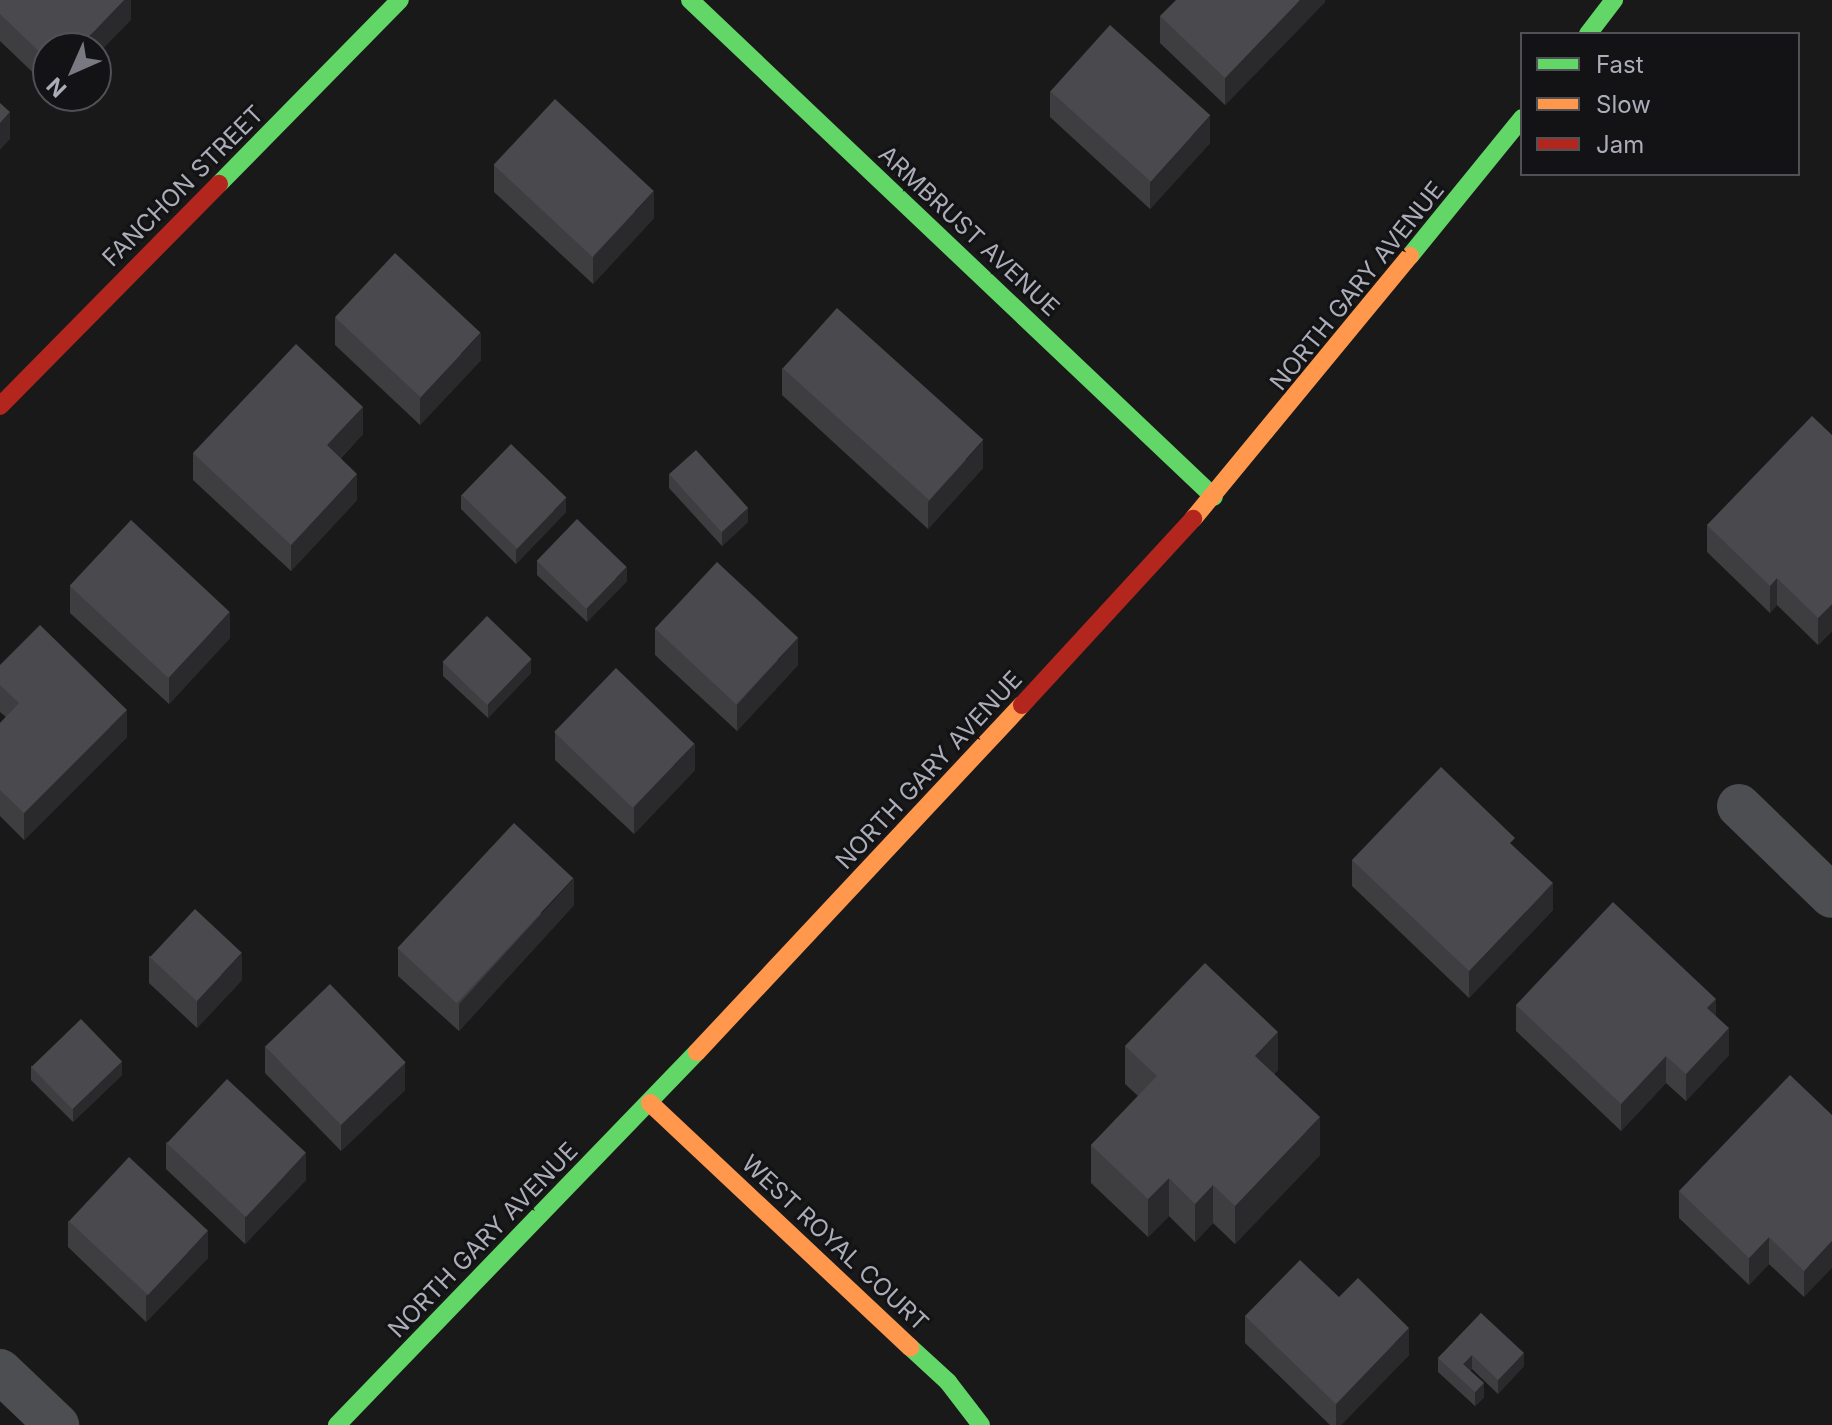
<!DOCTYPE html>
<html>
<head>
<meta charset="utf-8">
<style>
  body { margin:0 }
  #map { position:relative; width:1832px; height:1425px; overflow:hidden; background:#191919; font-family:Inter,sans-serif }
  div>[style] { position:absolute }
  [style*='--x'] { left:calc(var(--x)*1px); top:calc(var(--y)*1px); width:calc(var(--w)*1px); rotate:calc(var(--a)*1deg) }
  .street>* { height:44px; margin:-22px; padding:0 22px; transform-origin:22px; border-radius:22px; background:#4d4e51 }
  .fast>* { height:18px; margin:-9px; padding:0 9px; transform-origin:9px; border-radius:9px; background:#63d668 }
  .slow>* { height:18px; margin:-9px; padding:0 9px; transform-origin:9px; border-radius:9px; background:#ff974d }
  .jam>* { height:18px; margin:-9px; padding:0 9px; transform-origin:9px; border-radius:9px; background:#b3261e }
  .wall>* { inset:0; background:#3e3e41 }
  .shaded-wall>* { inset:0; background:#2a2a2c }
  .building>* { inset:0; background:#4a4a4e; transform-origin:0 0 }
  span { translate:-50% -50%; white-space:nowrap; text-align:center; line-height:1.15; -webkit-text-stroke:6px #131315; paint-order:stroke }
  .street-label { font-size:24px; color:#abadb9 }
  .legend { position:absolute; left:1520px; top:32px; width:280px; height:144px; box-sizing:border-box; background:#131315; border:2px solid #505157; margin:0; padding:10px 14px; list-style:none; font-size:24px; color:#abadb9 }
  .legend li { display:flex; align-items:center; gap:16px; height:40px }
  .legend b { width:40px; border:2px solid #505157 }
  .north { position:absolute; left:32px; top:32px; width:80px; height:80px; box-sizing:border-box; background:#131315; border:2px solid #505157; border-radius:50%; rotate:225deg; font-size:22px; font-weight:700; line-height:32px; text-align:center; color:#abadb9 }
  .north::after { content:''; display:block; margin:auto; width:28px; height:36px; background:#787981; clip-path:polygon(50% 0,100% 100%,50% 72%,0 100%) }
</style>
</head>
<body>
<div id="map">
  <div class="street">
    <div style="--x:1739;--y:806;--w:129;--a:44.1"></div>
    <div style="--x:0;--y:1371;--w:79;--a:43.5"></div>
  </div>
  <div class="fast">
    <div style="--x:690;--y:0;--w:722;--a:43.49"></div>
    <div style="--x:1588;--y:34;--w:43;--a:-52.6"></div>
    <div style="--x:219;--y:184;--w:258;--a:-45.5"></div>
    <div style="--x:1410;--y:256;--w:178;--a:-50.9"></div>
    <div style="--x:910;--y:1347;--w:52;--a:42.6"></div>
    <div style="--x:948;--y:1382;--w:54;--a:52.5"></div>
    <div style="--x:337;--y:1425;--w:518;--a:-46.02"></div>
  </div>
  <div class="slow">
    <div style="--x:1193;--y:519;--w:341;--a:-50.5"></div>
    <div style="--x:697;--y:1052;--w:475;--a:-46.9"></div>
    <div style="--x:650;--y:1103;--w:357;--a:43.2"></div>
  </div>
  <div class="jam">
    <div style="--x:0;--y:406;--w:312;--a:-45.4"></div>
    <div style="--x:1022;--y:705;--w:253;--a:-47.4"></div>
  </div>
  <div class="wall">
    <div style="clip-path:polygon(0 0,131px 0,131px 20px,48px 48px,48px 87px,0 41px)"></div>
    <div style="clip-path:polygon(1325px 0,1325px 2px,1225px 105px,1160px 43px,1160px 16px)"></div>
    <div style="clip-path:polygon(1050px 91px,1210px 143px,1150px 209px,1050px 117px)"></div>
    <div style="clip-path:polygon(494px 165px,654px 218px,593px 284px,494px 192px)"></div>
    <div style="clip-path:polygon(335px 318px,481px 360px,420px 425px,335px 345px)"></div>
    <div style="clip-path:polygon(782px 368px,983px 468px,928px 529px,782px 395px)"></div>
    <div style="clip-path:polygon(363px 434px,341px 458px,357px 500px,291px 571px,193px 480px,193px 453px)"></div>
    <div style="clip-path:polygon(1832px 435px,1832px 631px,1818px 645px,1777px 605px,1770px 613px,1707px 552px,1707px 525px)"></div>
    <div style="clip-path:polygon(669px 474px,748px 522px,722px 546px,669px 488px)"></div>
    <div style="clip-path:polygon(461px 495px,566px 512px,516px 564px,461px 509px)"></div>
    <div style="clip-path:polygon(537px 561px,627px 581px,587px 622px,537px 575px)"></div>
    <div style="clip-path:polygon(70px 586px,230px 638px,169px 704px,70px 613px)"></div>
    <div style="clip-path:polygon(655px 628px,798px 665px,737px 731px,655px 655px)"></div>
    <div style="clip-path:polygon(443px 662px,531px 673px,488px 718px,443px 676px)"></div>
    <div style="clip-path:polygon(0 665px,127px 737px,24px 840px,0 816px,0 723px,6px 717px,0 712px)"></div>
    <div style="clip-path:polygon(555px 733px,695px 770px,634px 834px,555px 760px)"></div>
    <div style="clip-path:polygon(1515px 848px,1553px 910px,1469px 998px,1352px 886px,1352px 860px)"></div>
    <div style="clip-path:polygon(574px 905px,459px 1031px,398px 976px,398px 949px)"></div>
    <div style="clip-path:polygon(149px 956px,242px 980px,197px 1028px,149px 983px)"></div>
    <div style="clip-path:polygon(1516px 1005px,1716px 1016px,1729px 1055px,1686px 1101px,1666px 1083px,1621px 1131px,1516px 1031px)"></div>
    <div style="clip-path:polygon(265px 1046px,405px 1090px,341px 1151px,265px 1073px)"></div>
    <div style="clip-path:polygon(1125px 1046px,1278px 1070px,1274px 1074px,1320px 1155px,1235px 1244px,1213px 1223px,1195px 1242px,1169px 1216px,1148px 1237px,1091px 1183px,1091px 1145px,1138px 1096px,1125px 1084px)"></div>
    <div style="clip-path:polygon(31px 1066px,122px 1075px,73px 1122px,31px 1080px)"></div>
    <div style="clip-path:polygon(1832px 1115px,1804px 1297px,1769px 1264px,1749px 1285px,1679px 1218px,1679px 1191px)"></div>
    <div style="clip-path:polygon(166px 1142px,306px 1180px,245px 1244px,166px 1169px)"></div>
    <div style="clip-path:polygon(68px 1221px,208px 1258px,146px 1322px,68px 1247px)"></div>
    <div style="clip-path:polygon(1339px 1297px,1409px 1355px,1341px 1425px,1330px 1425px,1245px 1343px,1245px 1316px)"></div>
    <div style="clip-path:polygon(1481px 1313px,1524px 1366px,1498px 1394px,1472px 1369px,1470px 1371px,1484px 1397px,1475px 1406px,1438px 1372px,1438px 1358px)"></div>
  </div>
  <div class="shaded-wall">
    <div style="clip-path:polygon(124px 0,131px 0,131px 20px,96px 56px,96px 48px,78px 48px)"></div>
    <div style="clip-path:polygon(1300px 0,1325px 0,1325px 2px,1225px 105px,1225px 78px)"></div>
    <div style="clip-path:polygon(10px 112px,10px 139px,0 150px,0 123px)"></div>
    <div style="clip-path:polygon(1210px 116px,1210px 143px,1150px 209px,1150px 182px)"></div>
    <div style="clip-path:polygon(654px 191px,654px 218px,593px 284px,593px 257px)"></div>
    <div style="clip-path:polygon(481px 333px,481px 360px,420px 425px,420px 398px)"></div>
    <div style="clip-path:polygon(363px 407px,363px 434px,327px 472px,327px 445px)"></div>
    <div style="clip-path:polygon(983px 441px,983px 468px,928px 529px,928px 502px)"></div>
    <div style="clip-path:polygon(357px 474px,357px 500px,291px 571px,291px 545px)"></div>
    <div style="clip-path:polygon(566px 498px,566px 512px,516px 564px,516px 550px)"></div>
    <div style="clip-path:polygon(748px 508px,748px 522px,722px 546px,722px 532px)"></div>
    <div style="clip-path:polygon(627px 567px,627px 581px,587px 622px,587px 608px)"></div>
    <div style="clip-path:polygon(1777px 578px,1777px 605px,1770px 613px,1770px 586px)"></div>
    <div style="clip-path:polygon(1832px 604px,1832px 631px,1818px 645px,1818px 618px)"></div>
    <div style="clip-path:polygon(230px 612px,230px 638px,169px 704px,169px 677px)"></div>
    <div style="clip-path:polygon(798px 638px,798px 665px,737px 731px,737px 705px)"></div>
    <div style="clip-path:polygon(531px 659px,531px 673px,488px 718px,488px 704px)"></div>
    <div style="clip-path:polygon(127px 710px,127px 737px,24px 840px,24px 813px)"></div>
    <div style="clip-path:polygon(695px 743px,695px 770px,634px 834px,634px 807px)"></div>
    <div style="clip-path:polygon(574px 878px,574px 905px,459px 1031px,459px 1004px)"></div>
    <div style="clip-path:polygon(1553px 883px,1553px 910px,1469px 998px,1469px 971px)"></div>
    <div style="clip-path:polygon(242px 953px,242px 980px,197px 1028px,197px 1001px)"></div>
    <div style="clip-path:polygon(1716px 999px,1716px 1026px,1707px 1008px)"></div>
    <div style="clip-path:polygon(1729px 1028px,1729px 1055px,1686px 1101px,1686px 1074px)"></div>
    <div style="clip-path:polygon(1278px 1032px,1278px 1070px,1255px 1093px,1255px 1056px)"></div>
    <div style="clip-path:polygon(1666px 1056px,1666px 1083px,1621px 1131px,1621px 1104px)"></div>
    <div style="clip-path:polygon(122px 1061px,122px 1075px,73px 1122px,73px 1108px)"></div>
    <div style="clip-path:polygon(405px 1063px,405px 1090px,341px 1151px,341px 1124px)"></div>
    <div style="clip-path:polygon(1320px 1117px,1320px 1155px,1235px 1244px,1235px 1206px)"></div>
    <div style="clip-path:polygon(306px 1153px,306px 1180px,245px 1244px,245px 1217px)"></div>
    <div style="clip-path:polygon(1169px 1178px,1169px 1216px,1148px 1237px,1148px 1199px)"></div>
    <div style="clip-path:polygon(1213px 1185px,1213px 1223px,1195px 1242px,1195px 1204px)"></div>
    <div style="clip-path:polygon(208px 1231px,208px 1258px,146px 1322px,146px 1296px)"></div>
    <div style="clip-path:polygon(1769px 1237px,1769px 1264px,1749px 1285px,1749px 1258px)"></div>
    <div style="clip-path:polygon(1832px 1241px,1832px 1268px,1804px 1297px,1804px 1271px)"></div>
    <div style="clip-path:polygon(1409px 1328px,1409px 1355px,1341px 1425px,1336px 1425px,1336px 1404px)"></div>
    <div style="clip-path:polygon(1524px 1353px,1524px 1366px,1498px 1394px,1498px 1380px)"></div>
    <div style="clip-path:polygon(1472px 1355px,1472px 1369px,1463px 1378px,1463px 1364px)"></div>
    <div style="clip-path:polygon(1484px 1383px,1484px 1397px,1475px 1406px,1475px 1392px)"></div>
  </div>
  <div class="building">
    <div style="clip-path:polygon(0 0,124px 0,78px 48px,48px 48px,48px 60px,0 14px)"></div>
    <div style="clip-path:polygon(1176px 0,1300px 0,1225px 78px,1160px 16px)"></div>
    <div style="left:1110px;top:25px;width:135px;height:89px;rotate:42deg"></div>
    <div style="left:555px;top:99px;width:135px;height:90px;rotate:43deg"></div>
    <div style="clip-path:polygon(0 103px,10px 112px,0 123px)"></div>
    <div style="left:395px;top:253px;width:117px;height:88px;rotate:43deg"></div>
    <div style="left:837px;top:308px;width:197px;height:81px;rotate:42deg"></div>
    <div style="clip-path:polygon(296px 344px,363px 407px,327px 445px,357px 474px,291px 545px,193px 453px)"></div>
    <div style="clip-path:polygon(1812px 416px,1832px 435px,1832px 604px,1818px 618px,1777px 578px,1770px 586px,1707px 525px)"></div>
    <div style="left:511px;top:444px;width:77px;height:71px;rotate:44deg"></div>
    <div style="left:696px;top:450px;width:78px;height:36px;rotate:48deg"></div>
    <div style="left:577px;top:519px;width:69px;height:58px;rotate:44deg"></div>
    <div style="left:131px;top:520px;width:135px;height:90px;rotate:43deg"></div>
    <div style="left:717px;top:562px;width:111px;height:91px;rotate:43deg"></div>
    <div style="left:487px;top:616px;width:62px;height:64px;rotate:44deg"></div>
    <div style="clip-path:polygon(40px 625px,127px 710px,24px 813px,0 790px,0 723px,19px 703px,0 685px,0 665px)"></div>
    <div style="left:616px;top:668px;width:109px;height:89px;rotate:44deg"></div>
    <div style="clip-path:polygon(1441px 767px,1515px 838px,1510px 843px,1553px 883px,1469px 971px,1352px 860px)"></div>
    <div style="left:514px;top:823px;width:81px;height:171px;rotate:43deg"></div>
    <div style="clip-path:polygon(1613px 902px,1716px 999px,1707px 1008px,1729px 1028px,1686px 1074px,1666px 1056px,1621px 1104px,1516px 1005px)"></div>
    <div style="left:195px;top:909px;width:64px;height:66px;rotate:43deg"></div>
    <div style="clip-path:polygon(1205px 963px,1278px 1032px,1255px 1056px,1320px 1117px,1235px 1206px,1213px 1185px,1195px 1204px,1169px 1178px,1148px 1199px,1091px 1145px,1157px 1076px,1125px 1046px)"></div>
    <div style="left:330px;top:984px;width:109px;height:90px;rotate:46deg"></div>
    <div style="left:81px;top:1019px;width:59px;height:69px;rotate:46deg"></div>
    <div style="clip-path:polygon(1790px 1075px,1832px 1115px,1832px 1241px,1804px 1271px,1769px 1237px,1749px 1258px,1679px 1191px)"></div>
    <div style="left:227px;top:1079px;width:108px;height:88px;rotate:43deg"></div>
    <div style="left:129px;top:1157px;width:108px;height:88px;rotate:43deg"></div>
    <div style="clip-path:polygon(1300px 1260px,1339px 1297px,1358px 1278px,1409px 1328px,1336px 1404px,1245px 1316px)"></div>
    <div style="clip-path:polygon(1481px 1313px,1524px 1353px,1498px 1380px,1472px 1355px,1463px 1364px,1484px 1383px,1475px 1392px,1438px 1358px)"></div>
  </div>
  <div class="street-label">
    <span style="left:183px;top:186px;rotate:-45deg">FANCHON STREET</span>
    <span style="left:969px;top:231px;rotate:43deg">ARMBRUST AVENUE</span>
    <span style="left:1357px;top:286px;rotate:-51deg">NORTH GARY AVENUE</span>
    <span style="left:929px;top:770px;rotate:-47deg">NORTH GARY AVENUE</span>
    <span style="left:483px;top:1240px;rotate:-46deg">NORTH GARY AVENUE</span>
    <span style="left:835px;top:1243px;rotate:43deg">WEST ROYAL COURT</span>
  </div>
  <ul class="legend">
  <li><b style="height:10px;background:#63d668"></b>Fast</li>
  <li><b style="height:10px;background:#ff974d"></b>Slow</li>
  <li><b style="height:10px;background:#b3261e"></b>Jam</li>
  </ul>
  <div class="north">N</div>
</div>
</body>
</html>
